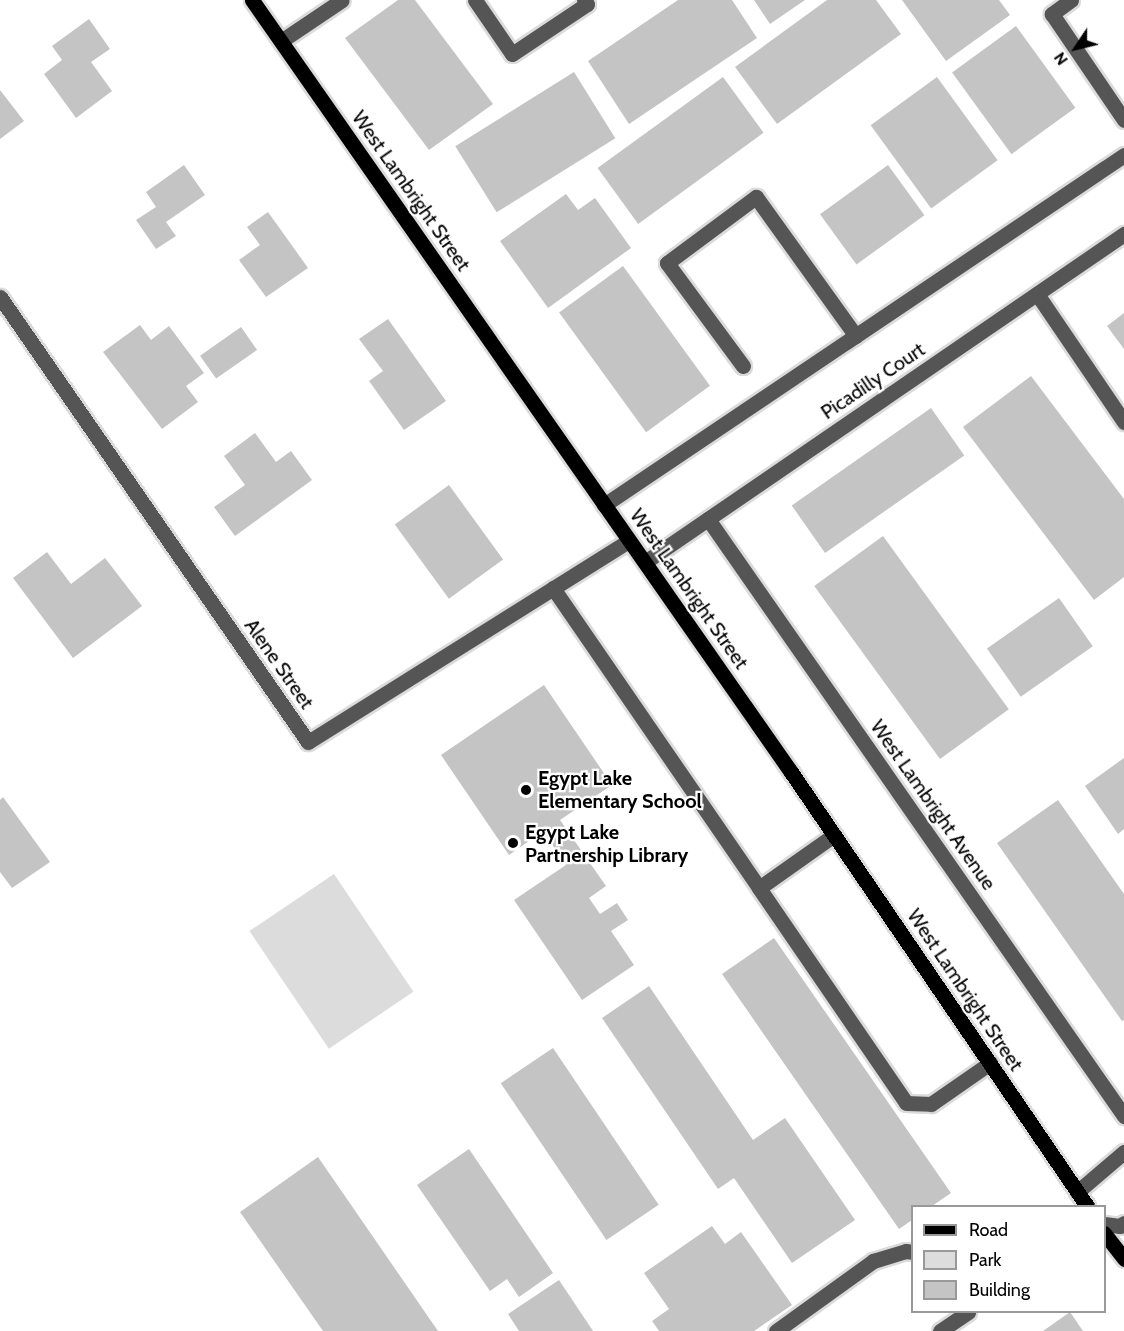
<!DOCTYPE html>
<html>
<head>
<meta charset="utf-8">
<style>
  body { margin:0 }
  #map { position:relative; width:1124px; height:1331px; overflow:hidden; background:#fff; font-family:Cabin,sans-serif }
  div>[style] { position:absolute }
  [style*='--x'] { left:calc(var(--x)*1px); top:calc(var(--y)*1px); width:calc(var(--w)*1px); rotate:calc(var(--a)*1deg) }
  .green>* { inset:0; background:#dcdcdc; transform-origin:0 0 }
  .building>* { inset:0; background:#c4c4c4; transform-origin:0 0 }
  .roads { filter:drop-shadow(2px 0 #dbdbdb) drop-shadow(-2px 0 #dbdbdb) drop-shadow(0 2px #dbdbdb) drop-shadow(0 -2px #dbdbdb) }
  .minor>* { height:15px; margin:-7.5px; padding:0 7.5px; transform-origin:7.5px; border-radius:7.5px; background:#555 }
  .major>* { height:15px; margin:-7.5px; padding:0 7.5px; transform-origin:7.5px; border-radius:7.5px; background:#000 }
  .dots>* { width:16px; height:16px; translate:-50% -50%; box-sizing:border-box; border:3px solid #fff; border-radius:50% }
  span { translate:-50% -50%; white-space:nowrap; text-align:center; line-height:1.15; -webkit-text-stroke:4.5px #fff; paint-order:stroke }
  .street-label { font-size:20px; color:#000 }
  .poi-label { font-size:20px; color:#000; font-weight:700 }
  .left { translate:0 -50%; text-align:left }
  .legend { position:absolute; left:911px; top:1205px; width:195px; height:108px; box-sizing:border-box; background:#fff; border:2px solid #999; margin:0; padding:8px 10px; list-style:none; font-size:18px; color:#000 }
  .legend li { display:flex; align-items:center; gap:12px; height:30px }
  .legend b { width:30px; border:2px solid #999 }
  .north { position:absolute; left:1046px; top:18px; width:60px; height:60px; -webkit-text-stroke:4px #fff; paint-order:stroke; rotate:235deg; font-size:16px; font-weight:700; line-height:24px; text-align:center; color:#000 }
  .north::after { content:''; display:block; margin:auto; width:21px; height:27px; background:#000; clip-path:polygon(50% 0,100% 100%,50% 72%,0 100%) }
</style>
</head>
<body>
<div id="map">
  <div class="green">
    <div style="left:334px;top:874px;width:142px;height:102px;rotate:56deg"></div>
  </div>
  <div class="building">
    <div style="clip-path:polygon(398px 0,415px 0,493px 104px,429px 150px,345px 38px)"></div>
    <div style="clip-path:polygon(678px 0,732px 0,757px 38px,629px 124px,588px 61px)"></div>
    <div style="clip-path:polygon(754px 0,805px 0,770px 24px)"></div>
    <div style="clip-path:polygon(827px 0,876px 0,901px 34px,777px 124px,735px 67px)"></div>
    <div style="clip-path:polygon(902px 0,999px 0,1010px 15px,946px 61px)"></div>
    <div style="clip-path:polygon(89px 19px,110px 49px,91px 62px,112px 91px,76px 118px,44px 74px,62px 60px,52px 46px)"></div>
    <div style="left:1016px;top:26px;width:101px;height:79px;rotate:54deg"></div>
    <div style="left:574px;top:72px;width:78px;height:140px;rotate:58deg"></div>
    <div style="left:723px;top:77px;width:69px;height:155px;rotate:54deg"></div>
    <div style="left:937px;top:77px;width:103px;height:82px;rotate:54deg"></div>
    <div style="clip-path:polygon(0 90px,24px 121px,0 139px)"></div>
    <div style="clip-path:polygon(184px 165px,205px 195px,166px 222px,176px 236px,156px 249px,136px 220px,156px 207px,146px 192px)"></div>
    <div style="left:888px;top:165px;width:62px;height:84px;rotate:54deg"></div>
    <div style="clip-path:polygon(566px 194px,578px 210px,595px 198px,631px 248px,548px 308px,500px 241px)"></div>
    <div style="clip-path:polygon(268px 212px,308px 268px,266px 297px,239px 260px,260px 245px,247px 227px)"></div>
    <div style="left:623px;top:266px;width:148px;height:79px;rotate:54deg"></div>
    <div style="clip-path:polygon(1124px 313px,1124px 349px,1107px 326px)"></div>
    <div style="clip-path:polygon(388px 319px,446px 401px,404px 430px,369px 381px,383px 371px,359px 339px)"></div>
    <div style="clip-path:polygon(140px 325px,151px 340px,169px 326px,204px 373px,186px 386px,198px 402px,162px 429px,103px 352px)"></div>
    <div style="left:241px;top:327px;width:28px;height:50px;rotate:55deg"></div>
    <div style="clip-path:polygon(1031px 376px,1124px 499px,1124px 577px,1094px 600px,963px 427px)"></div>
    <div style="left:931px;top:408px;width:58px;height:170px;rotate:55deg"></div>
    <div style="clip-path:polygon(255px 433px,276px 462px,291px 451px,312px 480px,235px 536px,214px 507px,245px 485px,224px 456px)"></div>
    <div style="left:449px;top:485px;width:92px;height:67px;rotate:54deg"></div>
    <div style="left:883px;top:536px;width:214px;height:85px;rotate:54deg"></div>
    <div style="clip-path:polygon(47px 552px,71px 584px,105px 558px,142px 606px,73px 658px,13px 578px)"></div>
    <div style="left:1059px;top:598px;width:59px;height:88px;rotate:55deg"></div>
    <div style="clip-path:polygon(544px 685px,612px 785px,560px 820px,606px 886px,589px 898px,600px 914px,617px 903px,628px 920px,611px 931px,634px 965px,582px 1000px,514px 900px,566px 865px,543px 831px,509px 855px,441px 755px)"></div>
    <div style="clip-path:polygon(1124px 758px,1124px 829px,1118px 834px,1085px 786px)"></div>
    <div style="clip-path:polygon(3px 797px,50px 862px,12px 888px,0 872px,0 800px)"></div>
    <div style="clip-path:polygon(1058px 800px,1124px 894px,1124px 1020px,1122px 1021px,997px 843px)"></div>
    <div style="clip-path:polygon(774px 938px,951px 1193px,932px 1206px,912px 1206px,912px 1220px,899px 1229px,722px 974px)"></div>
    <div style="clip-path:polygon(649px 986px,753px 1140px,785px 1118px,855px 1220px,792px 1263px,734px 1178px,718px 1189px,602px 1018px)"></div>
    <div style="left:553px;top:1048px;width:189px;height:63px;rotate:56deg"></div>
    <div style="clip-path:polygon(469px 1149px,553px 1273px,519px 1297px,507px 1279px,490px 1291px,417px 1185px)"></div>
    <div style="clip-path:polygon(318px 1157px,438px 1331px,323px 1331px,240px 1212px)"></div>
    <div style="clip-path:polygon(712px 1226px,725px 1244px,741px 1232px,792px 1305px,754px 1331px,659px 1331px,652px 1321px,669px 1309px,644px 1273px)"></div>
    <div style="clip-path:polygon(559px 1280px,593px 1331px,519px 1331px,508px 1314px)"></div>
    <div style="clip-path:polygon(1070px 1312px,1083px 1331px,1043px 1331px)"></div>
  </div>
  <div class="roads">
    <div class="minor">
      <div style="--x:475;--y:0;--w:65;--a:55.6"></div>
      <div style="--x:512;--y:54;--w:90;--a:-33.7"></div>
      <div style="--x:587;--y:4;--w:5;--a:-127"></div>
      <div style="--x:1071;--y:0;--w:24;--a:144"></div>
      <div style="--x:1052;--y:14;--w:128;--a:55.8"></div>
      <div style="--x:281;--y:41;--w:73;--a:-33.9"></div>
      <div style="--x:1037;--y:294;--w:155;--a:55.8"></div>
      <div style="--x:0;--y:297;--w:541;--a:55.31"></div>
      <div style="--x:308;--y:742;--w:378;--a:-32.1"></div>
      <div style="--x:743;--y:366;--w:128;--a:-126.4"></div>
      <div style="--x:667;--y:263;--w:111;--a:-36.6"></div>
      <div style="--x:756;--y:197;--w:171;--a:54.3"></div>
      <div style="--x:604;--y:505;--w:627;--a:-33.94"></div>
      <div style="--x:708;--y:519;--w:728;--a:55.13"></div>
      <div style="--x:645;--y:562;--w:581;--a:-34.4"></div>
      <div style="--x:553;--y:588;--w:364;--a:55.5"></div>
      <div style="--x:759;--y:888;--w:92;--a:-35.2"></div>
      <div style="--x:759;--y:888;--w:260;--a:55.6"></div>
      <div style="--x:906;--y:1103;--w:25;--a:2"></div>
      <div style="--x:931;--y:1104;--w:72;--a:-34.8"></div>
      <div style="--x:1077;--y:1192;--w:62;--a:-40.4"></div>
      <div style="--x:1104;--y:1224;--w:16;--a:7"></div>
      <div style="--x:1120;--y:1226;--w:5;--a:-37"></div>
      <div style="--x:776;--y:1331;--w:120;--a:-35.8"></div>
      <div style="--x:873;--y:1261;--w:34;--a:-17"></div>
      <div style="--x:906;--y:1251;--w:6;--a:9"></div>
      <div style="--x:940;--y:1331;--w:34;--a:-34"></div>
    </div>
    <div class="major">
      <div style="--x:252;--y:0;--w:942;--a:55.08"></div>
      <div style="--x:791;--y:772;--w:525;--a:55.7"></div>
      <div style="--x:1104;--y:1233;--w:33;--a:52"></div>
    </div>
  </div>
  <div class="dots">
    <div style="left:526px;top:790px;background:#000"></div>
    <div style="left:513px;top:843px;background:#000"></div>
  </div>
  <div class="street-label">
    <span style="left:411px;top:191px;rotate:55deg">West Lambright Street</span>
    <span style="left:873px;top:381px;rotate:-34deg">Picadilly Court</span>
    <span style="left:689px;top:589px;rotate:55deg">West Lambright Street</span>
    <span style="left:279px;top:664px;rotate:55deg">Alene Street</span>
    <span style="left:933px;top:805px;rotate:55deg">West Lambright Avenue</span>
    <span style="left:965px;top:990px;rotate:56deg">West Lambright Street</span>
  </div>
  <div class="poi-label">
    <span class="left" style="left:538px;top:790px">Egypt Lake<br>Elementary School</span>
    <span class="left" style="left:525px;top:844px">Egypt Lake<br>Partnership Library</span>
  </div>
  <ul class="legend">
  <li><b style="height:8px;background:#000"></b>Road</li>
  <li><b style="height:16px;background:#dcdcdc"></b>Park</li>
  <li><b style="height:16px;background:#c4c4c4"></b>Building</li>
  </ul>
  <div class="north">N</div>
</div>
</body>
</html>
